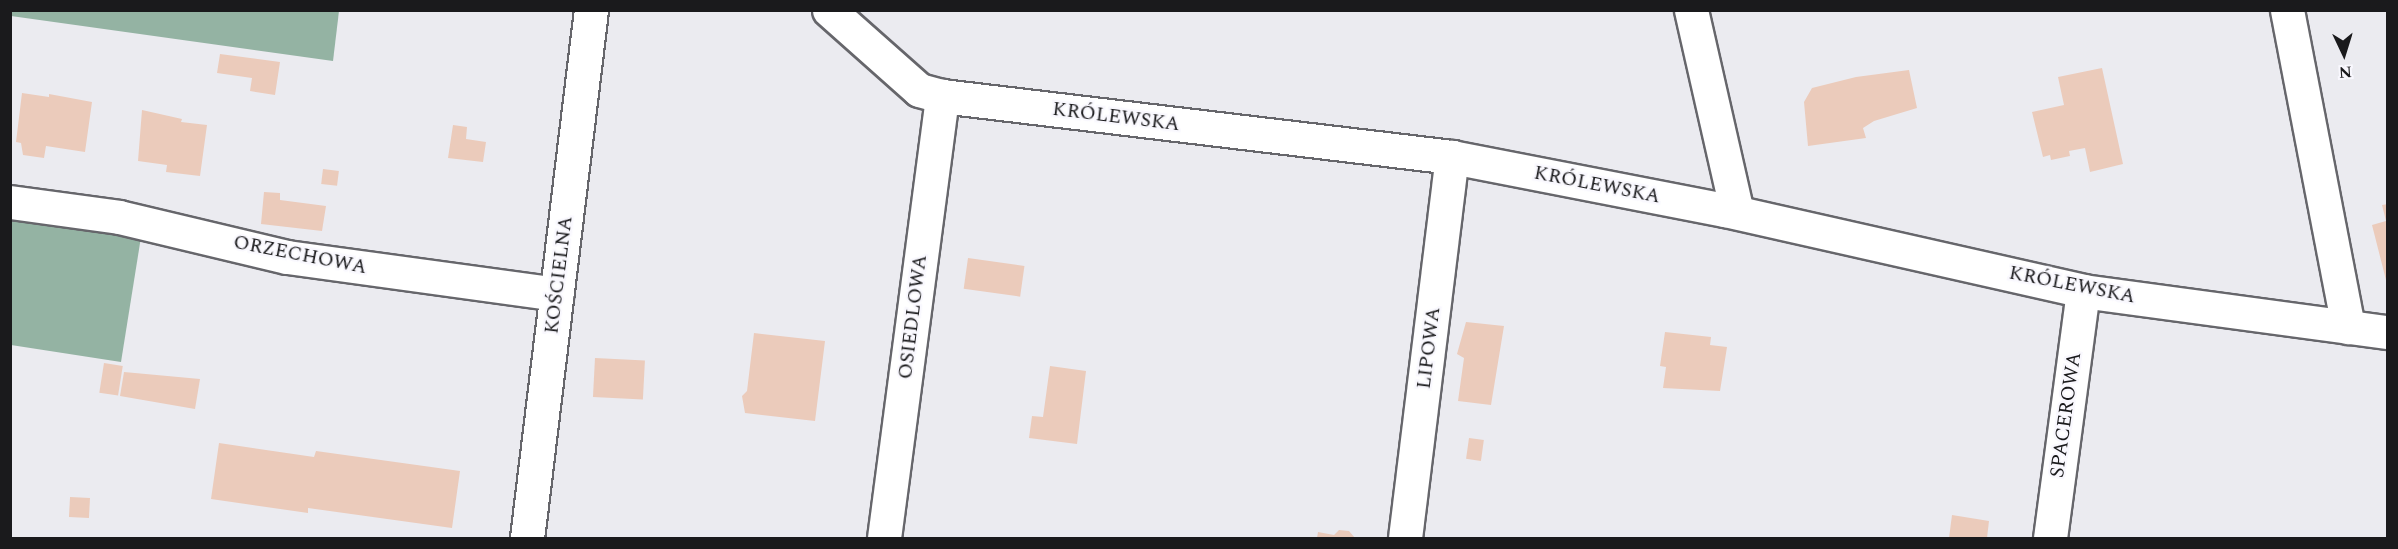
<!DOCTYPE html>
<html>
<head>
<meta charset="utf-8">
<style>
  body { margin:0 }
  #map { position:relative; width:2398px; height:549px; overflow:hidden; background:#ebebf0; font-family:Spectral,serif }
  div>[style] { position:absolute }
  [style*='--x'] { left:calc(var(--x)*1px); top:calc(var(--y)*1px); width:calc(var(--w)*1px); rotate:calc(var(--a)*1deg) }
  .forest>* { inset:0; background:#94b3a3 }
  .building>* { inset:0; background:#ebcbbb; transform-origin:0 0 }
  .roads { filter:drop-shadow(2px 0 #66666b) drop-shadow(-2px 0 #66666b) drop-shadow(0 2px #66666b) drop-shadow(0 -2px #66666b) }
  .minor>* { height:33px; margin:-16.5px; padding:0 16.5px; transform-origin:16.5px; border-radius:16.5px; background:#fff }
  span { translate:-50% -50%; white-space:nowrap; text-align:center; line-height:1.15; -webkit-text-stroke:4.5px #f9f8fe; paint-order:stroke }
  .street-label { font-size:20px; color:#1a1a1c }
  .frame { position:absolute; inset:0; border:12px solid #1a1a1c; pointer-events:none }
  .north { position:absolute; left:2314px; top:24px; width:60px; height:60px; -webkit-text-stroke:4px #f9f8fe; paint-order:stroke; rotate:176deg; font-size:16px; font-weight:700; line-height:24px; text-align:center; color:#1a1a1c }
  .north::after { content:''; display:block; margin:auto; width:21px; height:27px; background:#1a1a1c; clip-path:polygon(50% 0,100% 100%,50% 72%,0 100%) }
</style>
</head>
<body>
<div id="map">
  <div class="forest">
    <div style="clip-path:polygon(11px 10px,339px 10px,339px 11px,333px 61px,11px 16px)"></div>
    <div style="clip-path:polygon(10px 220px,141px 237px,121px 362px,11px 345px)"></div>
  </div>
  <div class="building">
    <div style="clip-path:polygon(220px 54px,280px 62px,275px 95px,250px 91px,252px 78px,217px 73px)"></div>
    <div style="clip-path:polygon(2102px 68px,2123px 164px,2090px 172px,2085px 148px,2069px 151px,2070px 156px,2051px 160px,2050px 155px,2043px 157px,2032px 112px,2064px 105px,2058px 77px)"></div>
    <div style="clip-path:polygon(1909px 70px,1917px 108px,1874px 121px,1863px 128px,1866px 138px,1808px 146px,1804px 102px,1812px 88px,1856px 77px)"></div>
    <div style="clip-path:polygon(22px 93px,49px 97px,49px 94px,92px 102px,85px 152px,46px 146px,44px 158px,23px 155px,21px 143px,16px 142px)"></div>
    <div style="clip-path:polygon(142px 110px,182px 119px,181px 122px,207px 125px,200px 176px,166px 172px,167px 165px,138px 161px)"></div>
    <div style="clip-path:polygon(453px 125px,467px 127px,466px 139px,486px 142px,483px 162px,448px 158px)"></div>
    <div style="left:323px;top:169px;width:16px;height:15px;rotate:7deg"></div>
    <div style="clip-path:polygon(264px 192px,280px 193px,280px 200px,326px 206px,322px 231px,261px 224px)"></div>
    <div style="clip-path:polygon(2388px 204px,2388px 284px,2387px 284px,2372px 225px,2386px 221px,2382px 205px)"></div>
    <div style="left:968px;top:258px;width:57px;height:31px;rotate:8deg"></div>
    <div style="clip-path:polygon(1466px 322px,1504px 326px,1491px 405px,1458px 401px,1464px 358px,1457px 354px)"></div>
    <div style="clip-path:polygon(1665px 332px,1711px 337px,1710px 345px,1727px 347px,1720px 391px,1663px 388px,1666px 367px,1660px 366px)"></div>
    <div style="clip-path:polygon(754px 333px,825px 341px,815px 421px,745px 413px,742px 396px,747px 391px)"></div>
    <div style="left:595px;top:358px;width:50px;height:39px;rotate:3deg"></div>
    <div style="left:104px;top:363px;width:19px;height:30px;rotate:9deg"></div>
    <div style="clip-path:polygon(1050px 366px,1086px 371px,1077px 444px,1029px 438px,1032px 416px,1043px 417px)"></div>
    <div style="clip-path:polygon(124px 372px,200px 379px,195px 409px,120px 396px)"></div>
    <div style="left:1469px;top:438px;width:15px;height:21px;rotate:8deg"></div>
    <div style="clip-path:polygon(219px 443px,314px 457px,316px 451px,460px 471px,452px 528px,308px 508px,308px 513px,211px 499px)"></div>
    <div style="left:90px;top:498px;width:20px;height:20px;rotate:93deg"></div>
    <div style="clip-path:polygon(1952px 515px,1989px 521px,1987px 538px,1949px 538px)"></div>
    <div style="clip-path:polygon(1339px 530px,1349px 531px,1355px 538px,1317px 538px,1318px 532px,1334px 535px)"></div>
  </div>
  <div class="roads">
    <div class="minor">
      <div style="--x:829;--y:10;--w:120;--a:41.6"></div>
      <div style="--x:919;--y:90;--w:24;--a:15"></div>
      <div style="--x:942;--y:96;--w:514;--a:6.82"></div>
      <div style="--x:1452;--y:157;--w:278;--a:11"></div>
      <div style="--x:1725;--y:210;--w:367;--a:12.7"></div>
      <div style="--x:2083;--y:291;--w:308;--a:7.7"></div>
      <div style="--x:1691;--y:10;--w:207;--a:77.2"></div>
      <div style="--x:2287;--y:10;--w:323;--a:79.1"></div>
      <div style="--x:10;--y:202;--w:110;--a:7.8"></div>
      <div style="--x:119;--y:217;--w:173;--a:13.4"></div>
      <div style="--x:287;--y:257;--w:272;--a:7.8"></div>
      <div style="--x:527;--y:538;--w:532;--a:-83.09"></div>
      <div style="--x:884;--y:538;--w:446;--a:-82.5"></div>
      <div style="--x:1405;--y:538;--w:384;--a:-83"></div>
      <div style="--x:2050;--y:538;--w:249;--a:-82.4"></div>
    </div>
  </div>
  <div class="street-label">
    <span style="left:1116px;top:117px;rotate:7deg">KRÓLEWSKA</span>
    <span style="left:1597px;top:185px;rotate:11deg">KRÓLEWSKA</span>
    <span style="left:300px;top:255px;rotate:11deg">ORZECHOWA</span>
    <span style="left:559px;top:275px;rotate:-83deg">KOŚCIELNA</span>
    <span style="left:2072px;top:285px;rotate:11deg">KRÓLEWSKA</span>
    <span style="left:913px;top:317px;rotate:-83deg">OSIEDLOWA</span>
    <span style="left:1429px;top:348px;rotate:-83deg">LIPOWA</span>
    <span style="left:2066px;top:415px;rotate:-82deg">SPACEROWA</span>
  </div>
  <div class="frame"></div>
  <div class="north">N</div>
</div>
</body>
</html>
